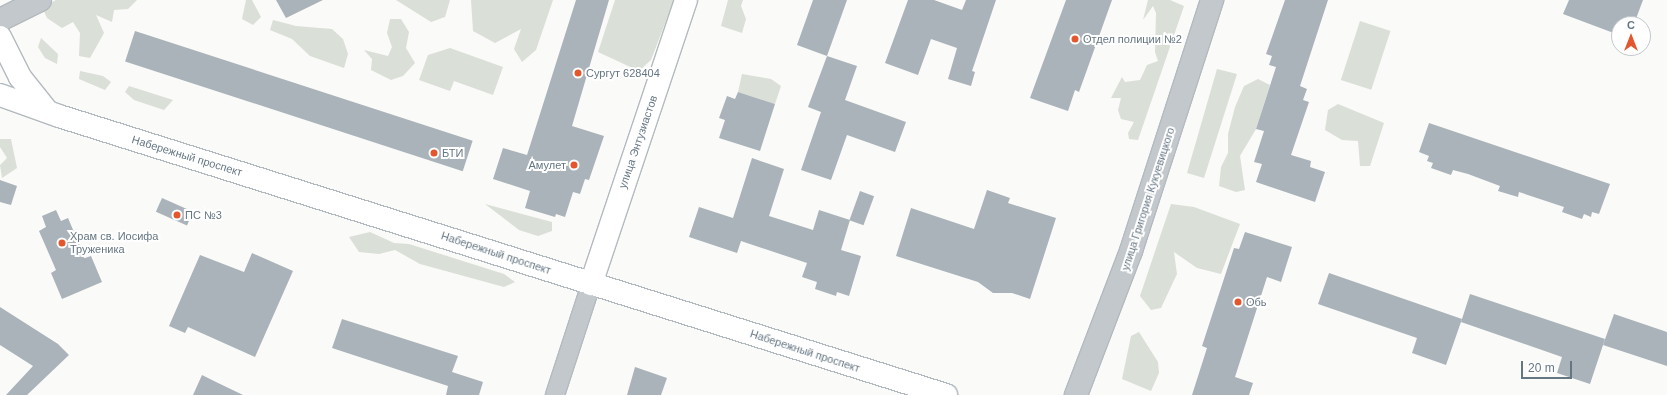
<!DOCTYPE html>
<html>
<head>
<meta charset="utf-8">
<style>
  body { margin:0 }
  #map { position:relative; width:1667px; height:395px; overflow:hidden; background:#fafaf8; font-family:Arial,sans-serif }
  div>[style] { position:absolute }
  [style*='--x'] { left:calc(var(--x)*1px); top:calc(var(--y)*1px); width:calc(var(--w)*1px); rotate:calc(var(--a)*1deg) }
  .green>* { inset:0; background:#dadfd7; transform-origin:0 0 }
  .building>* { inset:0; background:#aab3b9; transform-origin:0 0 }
  .roads { filter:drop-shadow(1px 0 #b3babf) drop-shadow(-1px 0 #b3babf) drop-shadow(0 1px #b3babf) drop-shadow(0 -1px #b3babf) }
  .minor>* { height:18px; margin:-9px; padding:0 9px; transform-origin:9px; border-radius:9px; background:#c3c8cc }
  .tertiary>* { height:22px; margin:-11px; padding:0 11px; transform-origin:11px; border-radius:11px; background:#c3c8cc }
  .secondary>* { height:22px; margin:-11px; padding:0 11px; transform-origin:11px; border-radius:11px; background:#fff }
  .dots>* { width:11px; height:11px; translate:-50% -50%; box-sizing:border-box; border:2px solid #fff; border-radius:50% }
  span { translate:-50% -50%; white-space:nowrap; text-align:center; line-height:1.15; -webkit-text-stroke:4px #fff; paint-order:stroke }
  .poi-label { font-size:11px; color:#657683 }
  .left { translate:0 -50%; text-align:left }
  .right { translate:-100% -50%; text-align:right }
  .street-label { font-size:11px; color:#657683 }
  .north { position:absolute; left:1611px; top:16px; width:40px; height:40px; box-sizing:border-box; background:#fff; border:1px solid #c1c8cd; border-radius:50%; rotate:0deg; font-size:11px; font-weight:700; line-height:16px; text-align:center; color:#657683 }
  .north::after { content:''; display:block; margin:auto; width:14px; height:18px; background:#e4572e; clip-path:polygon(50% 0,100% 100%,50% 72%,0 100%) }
  .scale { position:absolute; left:1521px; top:361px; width:51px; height:18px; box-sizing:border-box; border:2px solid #657683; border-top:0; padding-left:5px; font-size:12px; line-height:14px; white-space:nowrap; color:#657683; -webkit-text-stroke:3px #fff; paint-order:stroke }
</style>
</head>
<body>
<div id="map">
  <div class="green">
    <div style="clip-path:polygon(56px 0,137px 0,128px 9px,114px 10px,112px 22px,96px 15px,104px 33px,90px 58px,79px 56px,80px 33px,73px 22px,62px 28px,47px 18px,42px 7px)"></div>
    <div style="clip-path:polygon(246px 0,252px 0,261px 17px,253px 25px,242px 19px)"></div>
    <div style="clip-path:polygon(396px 0,450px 0,445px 17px,431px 22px)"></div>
    <div style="clip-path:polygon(471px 0,553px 0,536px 50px,522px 62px,514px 49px,521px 29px,495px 43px,473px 31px)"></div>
    <div style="clip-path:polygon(615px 0,674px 0,651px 60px,639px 71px,598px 52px)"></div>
    <div style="clip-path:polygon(728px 0,743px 0,741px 6px,746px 19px,742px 33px,721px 26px)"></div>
    <div style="clip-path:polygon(1148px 0,1170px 0,1184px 6px,1138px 140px,1129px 139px,1128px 133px,1134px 122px,1121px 119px,1118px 110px,1121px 98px,1111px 98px,1122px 77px,1125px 82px,1140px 80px,1147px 65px,1158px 61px,1155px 52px,1156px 13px,1153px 6px,1143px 20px)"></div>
    <div style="clip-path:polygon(390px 19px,401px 19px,409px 32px,406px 48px,415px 63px,403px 76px,391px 80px,371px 70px,372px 59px,364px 50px,388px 56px,392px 47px,387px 33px)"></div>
    <div style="clip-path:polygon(273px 20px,296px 26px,332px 29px,343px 39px,348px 54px,344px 68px,310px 56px,292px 39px,270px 30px)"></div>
    <div style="left:1360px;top:21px;width:32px;height:62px;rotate:18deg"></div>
    <div style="clip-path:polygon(41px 38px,58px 54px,57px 64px,45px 58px,38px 47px)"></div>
    <div style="clip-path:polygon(450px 48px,503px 67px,493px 95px,454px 81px,450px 91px,419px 80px,428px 55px)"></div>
    <div style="clip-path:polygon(1217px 69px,1237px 74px,1204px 178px,1187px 173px)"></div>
    <div style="clip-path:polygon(80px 71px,103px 76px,111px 82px,105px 90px,79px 79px)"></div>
    <div style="clip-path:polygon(742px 74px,771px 79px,781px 86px,775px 104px,738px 92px)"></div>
    <div style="clip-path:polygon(1258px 79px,1270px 85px,1256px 129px,1240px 156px,1245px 190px,1236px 192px,1219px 186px,1221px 167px,1228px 153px,1228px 134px,1235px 107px,1244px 86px)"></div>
    <div style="clip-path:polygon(129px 86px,173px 100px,164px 110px,134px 100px,125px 92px)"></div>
    <div style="clip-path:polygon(1338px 104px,1384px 123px,1370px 166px,1360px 166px,1358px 141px,1342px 140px,1325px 130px,1328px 110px)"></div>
    <div style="clip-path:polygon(11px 139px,17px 168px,2px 178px,0 165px,7px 158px,0 147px,0 139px)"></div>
    <div style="clip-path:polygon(485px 204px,552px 222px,552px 231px,538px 236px,519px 230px)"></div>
    <div style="clip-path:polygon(1171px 204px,1194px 207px,1240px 224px,1221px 274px,1197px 268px,1174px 252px,1177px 274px,1161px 308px,1151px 310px,1140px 296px)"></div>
    <div style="clip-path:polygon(370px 232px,394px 243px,409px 244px,504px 274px,515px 282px,504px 287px,420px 264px,395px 250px,379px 254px,359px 252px,349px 237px)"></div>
    <div style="clip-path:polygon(1139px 332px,1158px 362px,1159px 373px,1151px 391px,1122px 379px,1131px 336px)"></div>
  </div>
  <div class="building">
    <div style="clip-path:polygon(276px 0,323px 0,286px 18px)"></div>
    <div style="clip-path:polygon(576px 0,609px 0,572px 126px,604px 136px,589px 180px,585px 179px,580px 194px,573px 192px,565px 217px,556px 214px,555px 217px,525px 208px,530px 191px,493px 179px,503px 148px,527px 155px)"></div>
    <div style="clip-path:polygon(813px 0,847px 0,827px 56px,797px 45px)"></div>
    <div style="clip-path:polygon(908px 0,934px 0,962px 10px,966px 0,996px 0,972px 71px,975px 72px,971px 86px,948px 79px,957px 48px,931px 39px,918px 75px,885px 63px)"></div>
    <div style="clip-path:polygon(1066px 0,1112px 0,1079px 92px,1075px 90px,1068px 111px,1030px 98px)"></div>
    <div style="clip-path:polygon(1285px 0,1328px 0,1300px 86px,1307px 89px,1303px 100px,1309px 102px,1291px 155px,1311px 161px,1310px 167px,1325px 172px,1315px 202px,1256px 182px,1262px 164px,1254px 162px,1264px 131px,1256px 129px,1276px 67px,1269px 65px,1272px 56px,1266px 54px)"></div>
    <div style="clip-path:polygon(1569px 0,1643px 0,1634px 24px,1619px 24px,1619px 35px,1563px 14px)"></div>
    <div style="left:135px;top:31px;width:355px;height:32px;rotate:18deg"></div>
    <div style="clip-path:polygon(827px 56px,857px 66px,845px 100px,906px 122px,895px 152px,847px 135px,831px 180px,801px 170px,821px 112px,808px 107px)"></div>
    <div style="clip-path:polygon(738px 92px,775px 104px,760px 151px,719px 138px,725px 120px,719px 118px,727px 96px,735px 99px)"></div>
    <div style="clip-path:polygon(1429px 123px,1610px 184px,1599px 214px,1592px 212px,1591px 217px,1584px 214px,1582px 219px,1562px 212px,1564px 207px,1519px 192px,1518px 197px,1498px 191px,1500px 186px,1468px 174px,1453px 170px,1451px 175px,1431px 168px,1433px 163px,1427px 161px,1429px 156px,1419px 152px)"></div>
    <div style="clip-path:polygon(752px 158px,784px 169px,769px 216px,813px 230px,819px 210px,850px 220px,841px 250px,861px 256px,849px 296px,837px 292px,836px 296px,815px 289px,817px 282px,802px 277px,807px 263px,741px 241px,737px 253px,689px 237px,699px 207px,733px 218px)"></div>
    <div style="clip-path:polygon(0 180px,17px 186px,11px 205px,0 202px)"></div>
    <div style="clip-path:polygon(987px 190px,1010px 198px,1008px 203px,1056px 218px,1030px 299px,1012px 293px,993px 293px,978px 282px,896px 256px,911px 208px,974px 229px)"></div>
    <div style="left:860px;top:191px;width:15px;height:31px;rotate:20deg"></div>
    <div style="left:162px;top:198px;width:34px;height:15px;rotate:24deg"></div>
    <div style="clip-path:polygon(56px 210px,61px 221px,68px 218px,85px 258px,91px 256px,102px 282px,62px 299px,51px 273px,56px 270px,39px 231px,46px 227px,42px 216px)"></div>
    <div style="clip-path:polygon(1245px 232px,1292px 247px,1281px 282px,1267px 277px,1235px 377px,1253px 383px,1249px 395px,1192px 395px,1207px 348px,1202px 346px,1234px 248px,1239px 249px)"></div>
    <div style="clip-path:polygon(252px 253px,293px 271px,255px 357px,188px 327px,185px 333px,169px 326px,200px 255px,244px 272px)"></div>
    <div style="clip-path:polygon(1329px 273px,1462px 319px,1446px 365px,1412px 353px,1417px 338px,1318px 304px)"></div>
    <div style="clip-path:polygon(1470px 294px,1605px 339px,1590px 384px,1557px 373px,1562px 357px,1461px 322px)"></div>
    <div style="clip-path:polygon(0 307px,58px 344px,69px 355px,27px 395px,6px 395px,33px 366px,0 345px)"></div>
    <div style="clip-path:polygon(1614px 314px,1667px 332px,1667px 366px,1603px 345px)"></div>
    <div style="clip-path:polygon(342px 319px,458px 356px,452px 372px,483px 382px,479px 395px,446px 395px,448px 386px,332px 348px)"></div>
    <div style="clip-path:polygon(635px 367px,667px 378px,661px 395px,627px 395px)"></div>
    <div style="clip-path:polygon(202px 375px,216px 382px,243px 395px,193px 395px)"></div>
  </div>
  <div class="roads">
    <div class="minor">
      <div style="--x:555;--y:395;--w:117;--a:-72"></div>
    </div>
    <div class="tertiary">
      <div style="--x:0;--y:20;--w:45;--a:-26.6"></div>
      <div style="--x:1076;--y:395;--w:154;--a:-69.1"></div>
      <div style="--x:1131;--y:251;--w:264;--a:-72.1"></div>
    </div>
    <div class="secondary">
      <div style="--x:0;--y:37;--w:45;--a:63.4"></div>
      <div style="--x:20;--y:77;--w:43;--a:51.5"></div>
      <div style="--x:0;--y:95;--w:63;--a:19.6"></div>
      <div style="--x:59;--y:116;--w:930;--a:17.46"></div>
      <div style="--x:591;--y:284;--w:299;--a:-71.5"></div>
    </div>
  </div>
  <div class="dots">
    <div style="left:1075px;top:39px;background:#e4572e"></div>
    <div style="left:578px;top:73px;background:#e4572e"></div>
    <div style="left:434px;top:153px;background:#e4572e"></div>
    <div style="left:574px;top:165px;background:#e4572e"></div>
    <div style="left:177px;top:215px;background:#e4572e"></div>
    <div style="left:62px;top:243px;background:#e4572e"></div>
    <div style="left:1238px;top:302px;background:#e4572e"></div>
  </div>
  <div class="poi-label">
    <span class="left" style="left:1083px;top:39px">Отдел полиции №2</span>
    <span class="left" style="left:586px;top:73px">Сургут 628404</span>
    <span class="left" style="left:442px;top:153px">БТИ</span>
    <span class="right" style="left:566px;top:165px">Амулет</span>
    <span class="left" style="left:185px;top:215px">ПС №3</span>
    <span class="left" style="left:70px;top:243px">Храм св. Иосифа<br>Труженика</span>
    <span class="left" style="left:1246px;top:302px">Обь</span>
  </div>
  <div class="street-label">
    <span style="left:638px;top:142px;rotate:-71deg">улица Энтузиастов</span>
    <span style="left:187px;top:156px;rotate:17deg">Набережный проспект</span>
    <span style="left:1148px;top:199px;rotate:-72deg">улица Григория Кукуевицкого</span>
    <span style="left:496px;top:253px;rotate:18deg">Набережный проспект</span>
    <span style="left:805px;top:351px;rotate:18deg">Набережный проспект</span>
  </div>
  <div class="north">С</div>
  <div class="scale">20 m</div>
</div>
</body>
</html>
